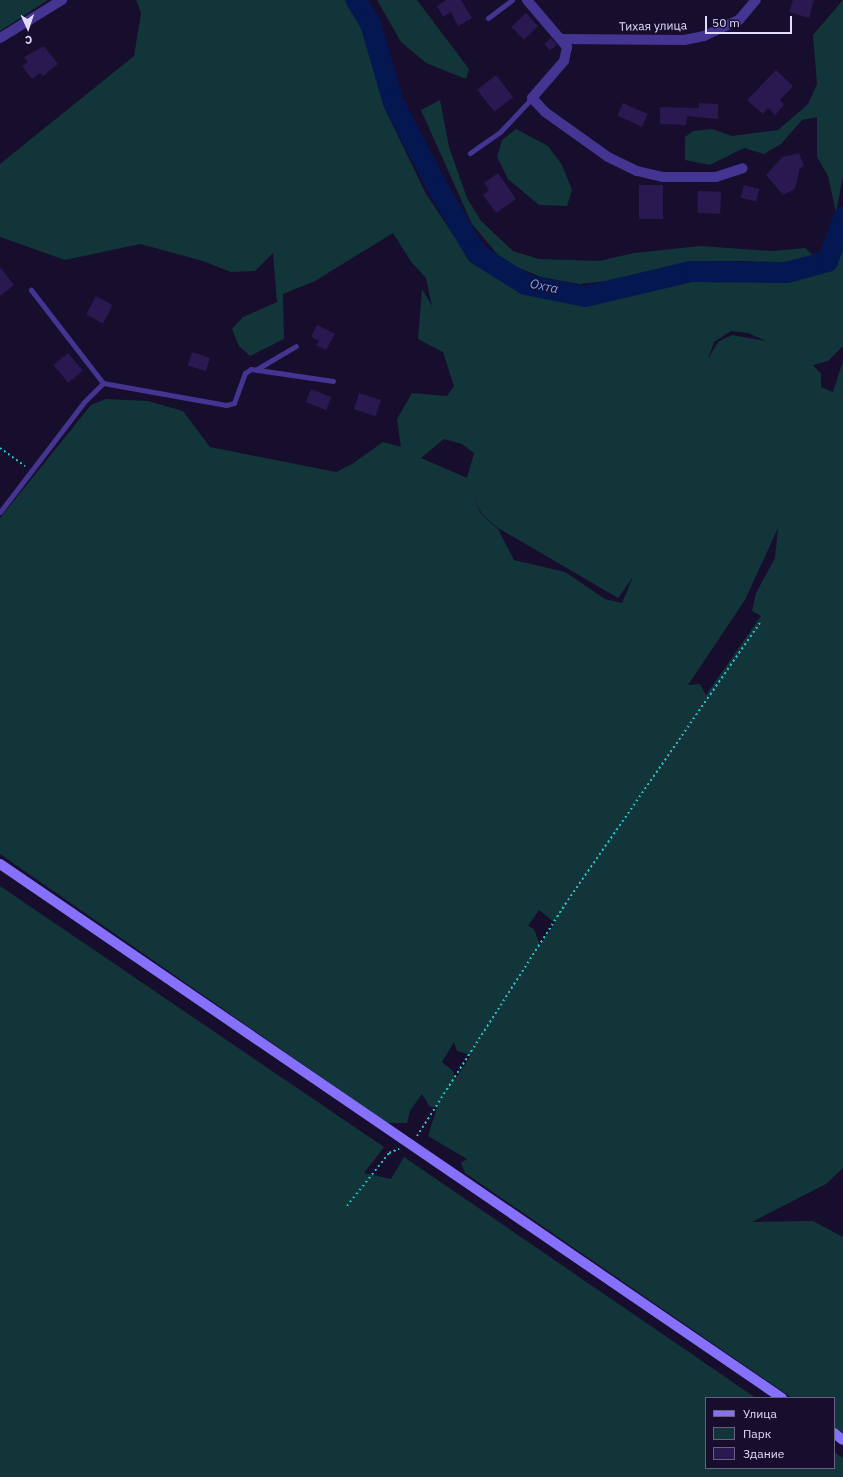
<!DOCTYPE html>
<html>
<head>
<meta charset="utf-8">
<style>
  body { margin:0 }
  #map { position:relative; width:843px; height:1477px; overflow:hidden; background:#170e2d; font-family:"IBM Plex Sans",sans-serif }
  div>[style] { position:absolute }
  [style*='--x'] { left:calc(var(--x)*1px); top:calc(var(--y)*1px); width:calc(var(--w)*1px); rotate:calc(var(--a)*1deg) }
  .green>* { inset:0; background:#113538 }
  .river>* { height:21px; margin:-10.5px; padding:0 10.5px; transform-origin:10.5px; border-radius:10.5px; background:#051750 }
  .building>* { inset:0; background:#2a1850; transform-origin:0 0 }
  .path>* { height:2px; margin-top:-1px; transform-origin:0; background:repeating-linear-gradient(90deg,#23c1cb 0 2px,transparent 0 5px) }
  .lane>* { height:5px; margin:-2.5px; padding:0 2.5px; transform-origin:2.5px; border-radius:2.5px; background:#433591 }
  .street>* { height:10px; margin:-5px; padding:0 5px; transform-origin:5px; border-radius:5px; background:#433591 }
  .secondary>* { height:10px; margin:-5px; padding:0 5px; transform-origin:5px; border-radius:5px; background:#8671ff }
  span { translate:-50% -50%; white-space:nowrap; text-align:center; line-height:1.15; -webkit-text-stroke:3px #170e2d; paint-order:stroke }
  .street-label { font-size:12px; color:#e3daff }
  .water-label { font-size:13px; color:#68a8ff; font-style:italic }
  .legend { position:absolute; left:705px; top:1397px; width:130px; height:72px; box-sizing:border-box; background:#170e2d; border:1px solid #696081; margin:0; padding:5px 7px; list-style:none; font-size:12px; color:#e3daff }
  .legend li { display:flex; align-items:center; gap:8px; height:20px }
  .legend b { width:20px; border:1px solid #696081 }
  .north { position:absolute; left:8px; top:8px; width:40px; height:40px; -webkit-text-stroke:3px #170e2d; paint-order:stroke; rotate:177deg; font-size:11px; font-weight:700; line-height:16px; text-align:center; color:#e3daff }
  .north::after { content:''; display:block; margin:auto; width:14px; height:18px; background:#e3daff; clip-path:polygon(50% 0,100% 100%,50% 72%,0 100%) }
  .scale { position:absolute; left:705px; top:16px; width:87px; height:18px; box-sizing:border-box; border:2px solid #e3daff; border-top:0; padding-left:5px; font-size:12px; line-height:14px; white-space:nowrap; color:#e3daff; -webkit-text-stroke:3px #170e2d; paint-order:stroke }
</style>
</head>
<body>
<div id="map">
  <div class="green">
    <div style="clip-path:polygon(0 0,48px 0,0 31px)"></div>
    <div style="clip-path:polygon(evenodd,136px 0,345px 0,362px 30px,385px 109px,426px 194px,472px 263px,522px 293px,585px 302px,700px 279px,808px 278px,831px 265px,843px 244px,843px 346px,828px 361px,813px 365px,821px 374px,821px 387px,833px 392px,843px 361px,843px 1168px,826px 1184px,752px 1222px,813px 1221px,843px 1237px,843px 1433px,834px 1427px,834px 1398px,792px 1398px,465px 1173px,461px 1163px,467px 1159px,428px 1136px,437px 1108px,430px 1107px,422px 1094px,410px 1111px,407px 1123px,387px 1123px,0 854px,0 518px,91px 405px,106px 399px,148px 401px,183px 411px,210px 447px,336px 472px,352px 464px,383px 442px,401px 447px,397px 419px,412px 393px,447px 396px,454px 386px,443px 352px,418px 339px,422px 289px,432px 306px,426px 278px,412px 263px,393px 233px,315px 281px,283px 294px,284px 339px,250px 356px,239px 346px,232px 329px,243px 317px,277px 302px,273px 253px,255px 271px,231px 272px,203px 261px,140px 244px,65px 260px,0 237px,0 164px,134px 56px,141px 13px,136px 0,731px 331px,748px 333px,766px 341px,732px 335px,718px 342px,708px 359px,714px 342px,731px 331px,136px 0,444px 439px,462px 444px,474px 453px,467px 478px,421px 458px,444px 439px,136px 0,474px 499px,482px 514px,498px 528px,618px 598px,633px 577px,622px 603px,605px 599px,565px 572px,514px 560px,498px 529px,481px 514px,474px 499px,136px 0,778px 528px,775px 558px,756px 593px,752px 611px,761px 616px,706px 695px,700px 684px,688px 685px,745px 600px,778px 528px,136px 0,539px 910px,555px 923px,540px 945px,534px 929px,528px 926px,539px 910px,136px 0,454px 1042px,457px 1051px,471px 1055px,455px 1080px,453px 1071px,442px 1062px,454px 1042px)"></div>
    <div style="clip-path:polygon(377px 0,417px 0,469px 69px,466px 79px,426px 63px,401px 42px)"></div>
    <div style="clip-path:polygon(843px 0,843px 175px,836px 213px,828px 176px,817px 157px,817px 117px,802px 120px,781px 144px,764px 154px,744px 148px,710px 165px,685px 160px,685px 137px,693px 131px,712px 129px,732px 136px,778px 130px,808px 104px,817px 84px,813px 35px)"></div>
    <div style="clip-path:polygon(440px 100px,449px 147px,467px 198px,481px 221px,513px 251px,539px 259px,599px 261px,634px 253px,700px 246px,772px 251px,805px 248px,813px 255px,792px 265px,748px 261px,691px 261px,619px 280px,579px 284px,541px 277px,504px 262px,472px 224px,421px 110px)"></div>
    <div style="clip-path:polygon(516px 129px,548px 146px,562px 165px,572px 190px,567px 206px,539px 205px,508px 179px,497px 157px,502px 140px)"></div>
    <div style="clip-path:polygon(0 886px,384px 1147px,364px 1173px,391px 1179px,404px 1157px,756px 1398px,706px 1398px,706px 1468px,834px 1468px,834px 1452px,843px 1458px,843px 1477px,0 1477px)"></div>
  </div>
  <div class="river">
    <div style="--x:356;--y:0;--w:27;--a:59"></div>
    <div style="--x:370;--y:23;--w:82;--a:73.8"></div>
    <div style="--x:393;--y:102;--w:96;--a:62.6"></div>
    <div style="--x:437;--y:187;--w:77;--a:59.4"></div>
    <div style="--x:476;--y:253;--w:58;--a:32.3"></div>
    <div style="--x:525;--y:284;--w:61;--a:11.3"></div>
    <div style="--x:585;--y:296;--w:108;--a:-13.4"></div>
    <div style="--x:690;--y:271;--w:96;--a:0.6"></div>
    <div style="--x:786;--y:272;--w:42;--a:-15"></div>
    <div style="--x:827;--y:261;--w:47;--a:-70"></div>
  </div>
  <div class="building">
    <div style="clip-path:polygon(446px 0,461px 0,472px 18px,458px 26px,451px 12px,443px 17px,437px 6px)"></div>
    <div style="clip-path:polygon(793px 0,814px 0,809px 18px,789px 12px)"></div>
    <div style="left:526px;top:13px;width:18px;height:20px;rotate:47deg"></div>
    <div style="left:551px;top:38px;width:9px;height:9px;rotate:49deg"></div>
    <div style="clip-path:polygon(44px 46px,58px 64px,43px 76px,40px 73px,32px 79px,22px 66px,28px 62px,24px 57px)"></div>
    <div style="clip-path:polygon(776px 70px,793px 86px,780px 100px,784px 105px,775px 115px,768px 108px,763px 114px,747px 100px)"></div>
    <div style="left:496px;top:75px;width:28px;height:24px;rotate:52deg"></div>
    <div style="left:623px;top:103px;width:27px;height:14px;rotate:24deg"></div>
    <div style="clip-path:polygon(699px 103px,718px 104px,718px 119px,687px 116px,686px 125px,660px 124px,660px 107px,699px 108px)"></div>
    <div style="clip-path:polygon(799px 153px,804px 166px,800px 168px,795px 189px,783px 195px,766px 175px,782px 157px)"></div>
    <div style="clip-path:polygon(498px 173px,516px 199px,496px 213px,483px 195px,489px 190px,484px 183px)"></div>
    <div style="left:663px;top:185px;width:34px;height:24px;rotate:90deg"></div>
    <div style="left:744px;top:185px;width:16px;height:13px;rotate:15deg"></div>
    <div style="left:698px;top:191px;width:23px;height:22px;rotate:2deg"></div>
    <div style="clip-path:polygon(0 267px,14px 285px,0 296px)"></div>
    <div style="left:96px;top:296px;width:19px;height:21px;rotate:28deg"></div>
    <div style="clip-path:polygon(317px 325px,335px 334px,326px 350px,316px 345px,319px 341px,311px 337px)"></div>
    <div style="left:192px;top:352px;width:19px;height:14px;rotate:18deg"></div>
    <div style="left:68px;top:353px;width:23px;height:19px;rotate:50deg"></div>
    <div style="left:311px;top:389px;width:22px;height:14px;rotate:22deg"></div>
    <div style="left:359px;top:393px;width:23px;height:17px;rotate:18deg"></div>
  </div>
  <div class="path">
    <div style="--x:0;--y:448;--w:31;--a:36"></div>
    <div style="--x:417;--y:1136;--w:280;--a:-57.4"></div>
    <div style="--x:568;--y:900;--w:337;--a:-55.3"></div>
    <div style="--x:347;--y:1206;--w:68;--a:-51.6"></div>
    <div style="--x:389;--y:1153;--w:11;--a:-22"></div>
  </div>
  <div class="lane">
    <div style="--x:488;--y:18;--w:30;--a:-37"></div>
    <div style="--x:470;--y:153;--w:37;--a:-35"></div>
    <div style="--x:500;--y:132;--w:47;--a:-46.7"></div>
    <div style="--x:257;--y:369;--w:45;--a:-30.5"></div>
    <div style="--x:103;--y:383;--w:125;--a:10.1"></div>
    <div style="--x:226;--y:405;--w:8;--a:-14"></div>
    <div style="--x:234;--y:403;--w:32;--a:-70"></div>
    <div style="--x:245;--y:373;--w:7;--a:-34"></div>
    <div style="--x:251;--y:369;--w:83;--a:8.3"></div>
    <div style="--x:0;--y:512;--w:138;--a:-52.6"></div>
    <div style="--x:84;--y:402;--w:27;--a:-45"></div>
    <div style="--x:103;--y:383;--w:118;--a:-127.7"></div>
  </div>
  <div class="street">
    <div style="--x:527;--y:0;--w:62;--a:49.6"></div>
    <div style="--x:567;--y:47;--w:14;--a:102"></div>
    <div style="--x:564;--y:61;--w:49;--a:130.9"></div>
    <div style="--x:532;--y:98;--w:19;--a:47"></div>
    <div style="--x:545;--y:112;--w:77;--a:35.5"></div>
    <div style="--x:608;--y:157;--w:32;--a:26"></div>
    <div style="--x:637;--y:171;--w:26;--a:13"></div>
    <div style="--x:662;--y:177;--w:54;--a:0"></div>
    <div style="--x:716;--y:177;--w:28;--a:-18"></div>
    <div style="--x:0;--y:38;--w:73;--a:-31.5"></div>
    <div style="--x:561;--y:39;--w:123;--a:0.5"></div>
    <div style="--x:684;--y:40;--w:20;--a:-11"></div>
    <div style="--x:704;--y:36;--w:38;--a:-25"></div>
    <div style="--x:739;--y:20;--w:26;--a:-50"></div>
  </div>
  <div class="secondary">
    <div style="--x:0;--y:864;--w:947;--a:34.33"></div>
    <div style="--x:834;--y:1433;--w:11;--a:38"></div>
  </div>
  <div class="street-label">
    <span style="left:653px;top:26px;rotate:-1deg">Тихая улица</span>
  </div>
  <div class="water-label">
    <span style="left:544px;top:287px;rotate:12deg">Охта</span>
  </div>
  <ul class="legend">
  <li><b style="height:5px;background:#8671ff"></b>Улица</li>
  <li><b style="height:11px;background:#113538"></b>Парк</li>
  <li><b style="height:11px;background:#2a1850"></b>Здание</li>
  </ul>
  <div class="north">С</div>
  <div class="scale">50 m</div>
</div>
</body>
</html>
